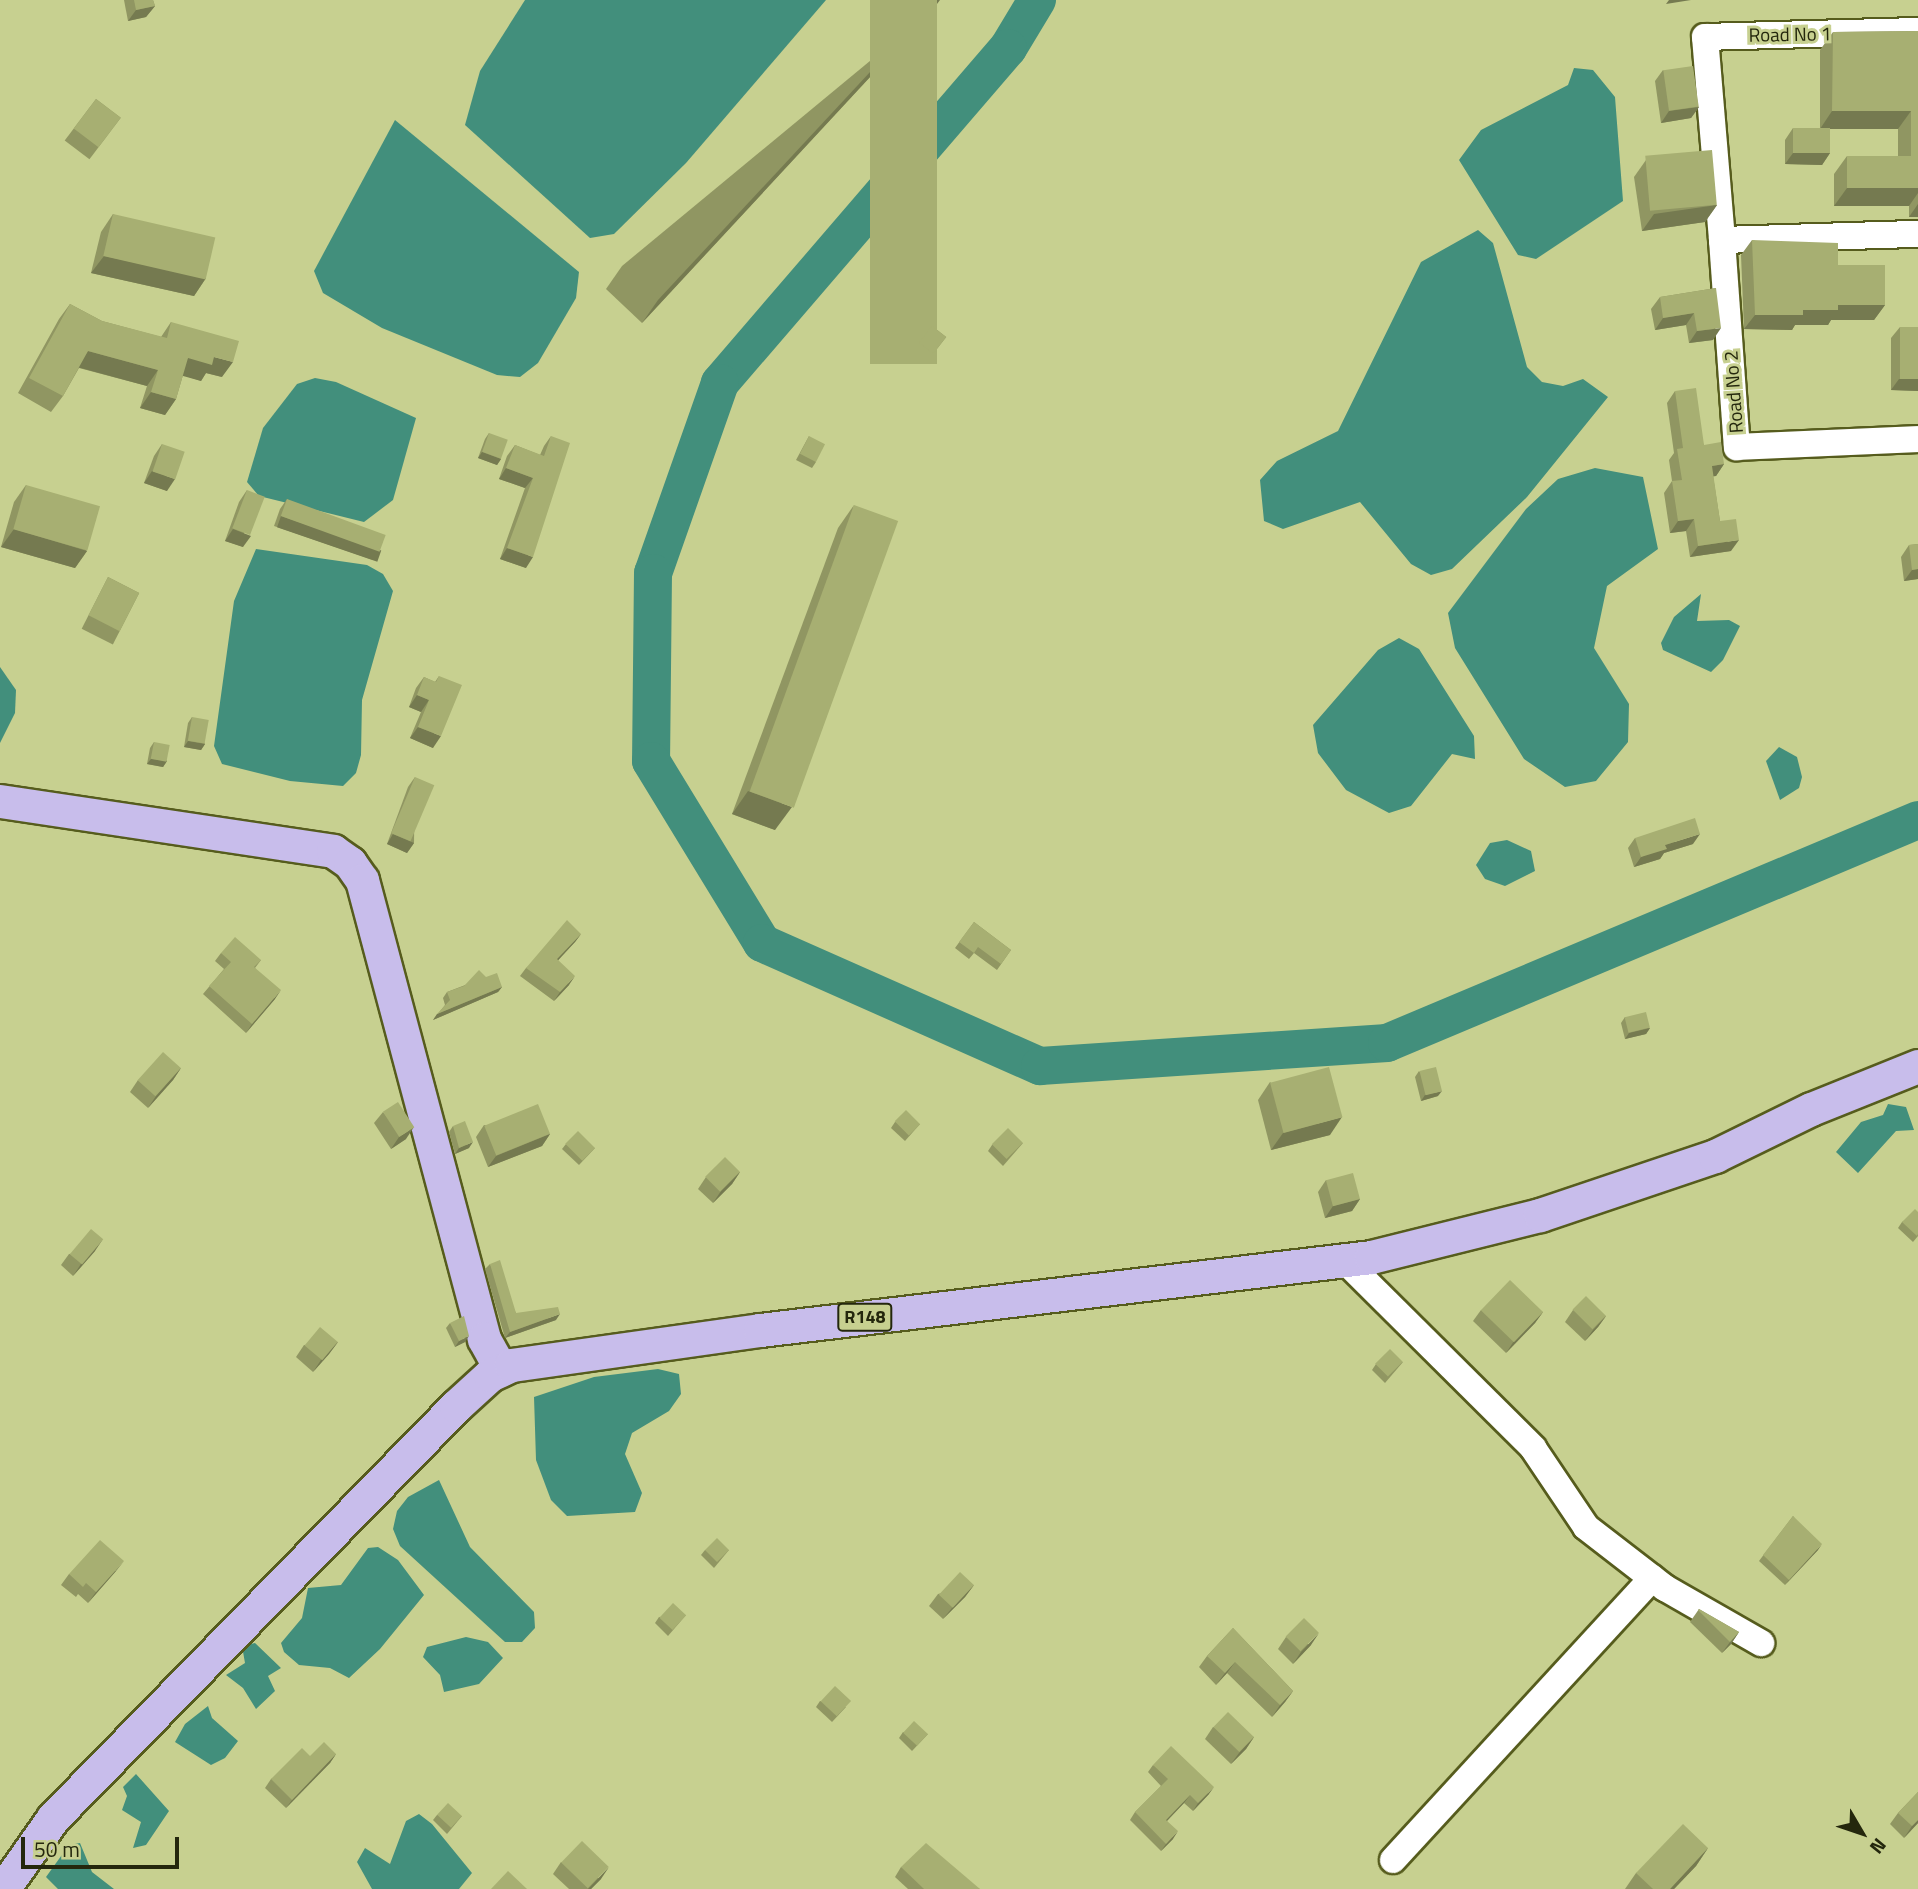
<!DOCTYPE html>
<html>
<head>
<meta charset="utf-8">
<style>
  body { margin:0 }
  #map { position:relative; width:1918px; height:1889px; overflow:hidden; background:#c7d090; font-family:"Titillium Web",sans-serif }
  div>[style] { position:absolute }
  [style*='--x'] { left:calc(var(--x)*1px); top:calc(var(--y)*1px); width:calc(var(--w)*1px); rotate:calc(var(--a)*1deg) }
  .water>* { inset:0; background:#428f7c }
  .river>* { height:38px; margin:-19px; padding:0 19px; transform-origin:19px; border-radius:19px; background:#428f7c }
  .roads { filter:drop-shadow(2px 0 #565c1d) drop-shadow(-2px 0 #565c1d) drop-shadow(0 2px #565c1d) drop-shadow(0 -2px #565c1d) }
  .minor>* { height:26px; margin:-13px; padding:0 13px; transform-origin:13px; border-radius:13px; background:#fff }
  .major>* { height:33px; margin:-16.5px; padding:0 16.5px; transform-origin:16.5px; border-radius:16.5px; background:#c8bdeb }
  .wall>* { inset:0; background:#909662; transform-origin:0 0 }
  .shaded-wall>* { inset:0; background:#757a50; transform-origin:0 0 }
  .building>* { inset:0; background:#a7af72; transform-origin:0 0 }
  span { translate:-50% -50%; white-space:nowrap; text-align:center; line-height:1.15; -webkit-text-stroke:6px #c7d090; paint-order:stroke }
  .shield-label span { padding:2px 5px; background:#c7d090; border:2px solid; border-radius:5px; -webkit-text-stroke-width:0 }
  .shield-label { font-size:18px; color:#24270d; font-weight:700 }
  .street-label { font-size:19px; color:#24270d }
  .north { position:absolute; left:1827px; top:1798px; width:70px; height:70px; -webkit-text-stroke:5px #c7d090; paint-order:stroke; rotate:129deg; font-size:19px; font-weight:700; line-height:28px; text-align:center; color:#24270d }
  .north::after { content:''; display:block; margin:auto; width:24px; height:32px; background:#24270d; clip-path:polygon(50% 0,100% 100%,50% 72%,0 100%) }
  .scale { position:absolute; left:21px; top:1837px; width:158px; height:32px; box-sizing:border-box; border:4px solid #24270d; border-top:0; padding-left:9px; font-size:21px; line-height:24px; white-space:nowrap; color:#24270d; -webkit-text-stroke:5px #c7d090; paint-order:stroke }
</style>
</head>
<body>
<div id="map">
  <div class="water">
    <div style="clip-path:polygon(525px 0,826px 0,686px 163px,614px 234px,590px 238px,465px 125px,480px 71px)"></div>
    <div style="clip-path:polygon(1574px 68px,1593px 70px,1615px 97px,1623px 201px,1536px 259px,1518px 255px,1459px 160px,1481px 130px,1568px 85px)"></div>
    <div style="clip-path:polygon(395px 120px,579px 272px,576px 298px,538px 363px,520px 377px,497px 375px,382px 328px,323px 293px,314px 271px)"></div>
    <div style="clip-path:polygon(1478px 230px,1493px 243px,1527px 367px,1542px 382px,1563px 386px,1583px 379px,1608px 397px,1527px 497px,1452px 569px,1431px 575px,1411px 564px,1360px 502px,1283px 529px,1264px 521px,1260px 480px,1277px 461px,1338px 431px,1421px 262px)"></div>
    <div style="clip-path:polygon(315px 378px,336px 382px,416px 418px,393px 500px,364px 522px,259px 496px,247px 482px,263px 428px,297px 384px)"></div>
    <div style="clip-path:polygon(1595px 468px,1643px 477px,1658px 549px,1607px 586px,1594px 648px,1629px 704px,1628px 742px,1596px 781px,1565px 787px,1524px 759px,1455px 648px,1448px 613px,1526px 509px,1558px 479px)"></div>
    <div style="clip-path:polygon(256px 549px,367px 565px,383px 574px,393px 591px,362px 700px,361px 755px,356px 773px,343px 786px,290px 781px,222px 764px,214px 746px,234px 601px)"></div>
    <div style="clip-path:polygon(1701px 594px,1697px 621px,1729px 620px,1740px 626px,1723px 660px,1711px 672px,1663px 650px,1661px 643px,1674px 617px)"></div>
    <div style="clip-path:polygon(1399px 638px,1419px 649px,1474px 736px,1475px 759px,1452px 754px,1411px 806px,1389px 813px,1346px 790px,1318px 753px,1313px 725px,1378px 650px)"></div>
    <div style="clip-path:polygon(0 667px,16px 690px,15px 713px,0 743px)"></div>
    <div style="clip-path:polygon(1779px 747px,1797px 757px,1802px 777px,1799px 788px,1780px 800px,1766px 761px)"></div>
    <div style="clip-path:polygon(1507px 840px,1531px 851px,1535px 871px,1505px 886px,1485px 879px,1476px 865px,1490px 843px)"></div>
    <div style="clip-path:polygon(1888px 1104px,1906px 1107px,1914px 1130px,1896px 1131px,1858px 1173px,1836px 1152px,1861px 1122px,1883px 1115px)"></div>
    <div style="clip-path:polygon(658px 1369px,679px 1374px,681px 1394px,669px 1411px,632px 1433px,625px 1454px,642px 1493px,635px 1512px,567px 1516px,551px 1500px,536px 1460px,534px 1397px,594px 1377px)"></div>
    <div style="clip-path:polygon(439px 1480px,470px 1547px,534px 1612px,535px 1628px,522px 1642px,505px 1642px,400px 1546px,393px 1529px,397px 1511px,408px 1497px)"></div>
    <div style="clip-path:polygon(378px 1547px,398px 1560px,424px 1595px,380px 1649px,349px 1678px,330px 1668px,299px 1665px,284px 1652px,281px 1643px,302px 1618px,308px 1588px,341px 1585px,368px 1548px)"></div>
    <div style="clip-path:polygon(466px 1637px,488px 1642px,503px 1658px,479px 1684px,444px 1692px,440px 1675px,423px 1657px,427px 1647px)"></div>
    <div style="clip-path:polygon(255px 1643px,281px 1668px,268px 1676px,275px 1691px,256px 1709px,243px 1688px,226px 1675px,245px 1663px,242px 1646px)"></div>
    <div style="clip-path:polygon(208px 1706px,212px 1718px,238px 1741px,225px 1758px,211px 1765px,175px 1742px,185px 1724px)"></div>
    <div style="clip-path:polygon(136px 1774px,169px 1811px,146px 1845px,133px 1848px,141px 1822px,122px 1810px,127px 1796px,123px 1787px)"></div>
    <div style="clip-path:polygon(419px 1814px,432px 1824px,472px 1873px,459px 1889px,372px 1889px,357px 1862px,365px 1848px,390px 1864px,406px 1821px)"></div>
    <div style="clip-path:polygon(80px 1843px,92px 1872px,114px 1889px,58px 1889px,46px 1877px,69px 1845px)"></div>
  </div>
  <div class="river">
    <div style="--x:1037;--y:0;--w:56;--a:121.1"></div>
    <div style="--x:1008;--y:48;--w:442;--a:130.7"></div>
    <div style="--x:720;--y:383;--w:201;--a:109.4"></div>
    <div style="--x:653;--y:573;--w:188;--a:90.6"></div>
    <div style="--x:651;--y:761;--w:213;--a:58.6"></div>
    <div style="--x:762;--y:943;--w:304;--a:23.9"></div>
    <div style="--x:1040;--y:1066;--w:348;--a:-3.8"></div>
    <div style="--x:1387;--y:1043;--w:576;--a:-22.78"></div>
  </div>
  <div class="roads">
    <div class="minor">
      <div style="--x:1918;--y:31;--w:213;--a:178.4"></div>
      <div style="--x:1705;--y:37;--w:204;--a:85.2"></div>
      <div style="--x:1722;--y:240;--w:196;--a:-1.8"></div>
      <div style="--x:1722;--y:240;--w:208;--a:85.9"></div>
      <div style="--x:1737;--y:447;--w:181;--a:-2.5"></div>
      <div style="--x:1344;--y:1260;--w:267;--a:44.8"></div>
      <div style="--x:1533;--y:1448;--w:95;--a:56.1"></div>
      <div style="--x:1586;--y:1527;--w:100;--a:37.7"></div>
      <div style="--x:1665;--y:1588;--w:111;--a:29.8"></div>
      <div style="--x:1393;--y:1860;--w:383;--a:-47.4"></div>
    </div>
    <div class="major">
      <div style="--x:0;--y:801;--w:337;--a:8.5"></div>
      <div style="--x:333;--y:851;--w:21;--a:35"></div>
      <div style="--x:350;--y:863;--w:21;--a:55"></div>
      <div style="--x:362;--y:880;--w:475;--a:75.1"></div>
      <div style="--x:484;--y:1339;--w:35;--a:61"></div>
      <div style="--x:3;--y:1889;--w:87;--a:-54.8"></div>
      <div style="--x:53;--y:1818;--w:576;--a:-45.63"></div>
      <div style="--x:456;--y:1406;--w:46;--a:-42.4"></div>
      <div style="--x:490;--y:1375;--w:23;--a:-25"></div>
      <div style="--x:511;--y:1365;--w:251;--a:-8"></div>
      <div style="--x:760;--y:1330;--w:615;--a:-6.81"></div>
      <div style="--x:1371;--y:1257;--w:174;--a:-14"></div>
      <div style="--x:1540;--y:1215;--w:185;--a:-18.6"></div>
      <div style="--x:1715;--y:1156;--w:107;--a:-26.1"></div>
      <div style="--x:1811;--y:1109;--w:115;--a:-21.9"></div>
    </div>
  </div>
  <div class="wall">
    <div style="clip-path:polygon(124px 0,153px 0,155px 6px,146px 17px,128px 21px)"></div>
    <div style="clip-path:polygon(934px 8px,642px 323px,606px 289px,622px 266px)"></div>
    <div style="clip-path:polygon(1918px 31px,1918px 217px,1909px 217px,1909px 206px,1834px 206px,1834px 174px,1847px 156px,1898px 156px,1898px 129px,1830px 129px,1830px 153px,1822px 165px,1785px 164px,1785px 140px,1793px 128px,1820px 128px,1820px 50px,1833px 32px)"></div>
    <div style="clip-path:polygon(1663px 70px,1699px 107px,1691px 118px,1661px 123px,1655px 81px)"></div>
    <div style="left:96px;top:99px;width:31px;height:52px;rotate:37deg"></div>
    <div style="clip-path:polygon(1646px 160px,1717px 205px,1705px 222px,1642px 231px,1634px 177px)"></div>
    <div style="clip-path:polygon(113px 214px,206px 278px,194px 296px,91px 273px,101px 232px)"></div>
    <div style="clip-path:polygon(1752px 240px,1838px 265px,1885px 305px,1874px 320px,1831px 320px,1828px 325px,1795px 325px,1792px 330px,1744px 329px,1741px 255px)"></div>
    <div style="clip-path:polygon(1716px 288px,1713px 340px,1689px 343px,1686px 325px,1655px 330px,1651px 309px,1660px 297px)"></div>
    <div style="clip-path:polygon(70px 304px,102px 321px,161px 337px,171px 322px,222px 377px,206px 373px,201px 381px,183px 375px,176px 399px,165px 415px,140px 408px,147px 386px,79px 368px,63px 396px,51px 412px,18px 393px,59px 319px)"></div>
    <div style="left:932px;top:326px;width:18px;height:29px;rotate:38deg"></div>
    <div style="clip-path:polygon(1900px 327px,1918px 327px,1918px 391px,1891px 390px,1891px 338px)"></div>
    <div style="clip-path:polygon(1675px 391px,1704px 445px,1724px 464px,1716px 476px,1713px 476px,1720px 521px,1731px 551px,1690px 557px,1686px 531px,1670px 533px,1664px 493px,1672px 481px,1669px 460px,1674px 453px,1667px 403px)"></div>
    <div style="clip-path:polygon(489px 433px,501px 459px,497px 465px,478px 458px,485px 439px)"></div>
    <div style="clip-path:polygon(551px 436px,526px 568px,500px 559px,525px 488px,499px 479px,507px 456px,515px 445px,540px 455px,544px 446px)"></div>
    <div style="clip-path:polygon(809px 436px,816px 462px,812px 468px,796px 460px)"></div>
    <div style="clip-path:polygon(162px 444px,167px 491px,144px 483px,154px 456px)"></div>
    <div style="clip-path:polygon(26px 485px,87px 551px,75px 568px,1px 547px,14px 502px)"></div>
    <div style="clip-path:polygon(247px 490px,243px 547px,225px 541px,239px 502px)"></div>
    <div style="clip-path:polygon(287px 499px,373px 560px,274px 526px,280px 509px)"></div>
    <div style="clip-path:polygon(854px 505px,775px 830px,732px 814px,838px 528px)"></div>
    <div style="clip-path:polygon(1918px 544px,1918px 579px,1904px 581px,1901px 557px,1909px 545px)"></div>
    <div style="left:108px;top:577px;width:35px;height:58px;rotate:27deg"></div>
    <div style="clip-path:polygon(439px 676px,433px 748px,410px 738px,421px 712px,409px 707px,416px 688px,424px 677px,435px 682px)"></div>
    <div style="clip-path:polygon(192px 717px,205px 744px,201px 750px,184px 747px,188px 723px)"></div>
    <div style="clip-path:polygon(154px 742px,167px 761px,163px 767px,147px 764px,150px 748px)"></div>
    <div style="clip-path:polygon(415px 777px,414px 843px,407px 853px,387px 844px,408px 787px)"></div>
    <div style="clip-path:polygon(1635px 838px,1693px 844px,1664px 853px,1660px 859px,1634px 867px,1628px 848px)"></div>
    <div style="clip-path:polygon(974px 922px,1011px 950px,997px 970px,974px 953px,969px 959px,955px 948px)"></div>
    <div style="clip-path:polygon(581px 934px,575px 942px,558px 960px,569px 985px,554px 1001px,520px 976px,526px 968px)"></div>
    <div style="clip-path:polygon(221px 953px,261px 960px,255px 968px,275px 999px,246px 1033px,203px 994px,224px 969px,215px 961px)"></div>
    <div style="clip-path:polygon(486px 977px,502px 987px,498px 992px,433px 1020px,445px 1005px,443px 998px,447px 992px)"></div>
    <div style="clip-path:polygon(1625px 1017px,1650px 1028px,1646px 1034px,1625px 1039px,1621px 1023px)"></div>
    <div style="clip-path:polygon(181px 1068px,173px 1080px,148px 1108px,130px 1092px,138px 1080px)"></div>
    <div style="clip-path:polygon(1419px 1071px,1438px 1096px,1421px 1101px,1415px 1077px)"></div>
    <div style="clip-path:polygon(1270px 1082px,1330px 1135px,1271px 1150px,1258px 1100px)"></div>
    <div style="clip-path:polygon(383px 1112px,406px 1139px,391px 1149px,374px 1123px)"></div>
    <div style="clip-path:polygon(895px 1122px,920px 1124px,905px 1141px,891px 1128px)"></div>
    <div style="clip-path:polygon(484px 1125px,550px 1134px,542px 1146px,488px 1167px,476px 1137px)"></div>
    <div style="clip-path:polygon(453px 1126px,469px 1148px,455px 1154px,449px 1132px)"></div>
    <div style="clip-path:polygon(1023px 1143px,1003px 1166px,988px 1151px,992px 1145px)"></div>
    <div style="clip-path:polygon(566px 1144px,595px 1148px,579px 1165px,562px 1149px)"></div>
    <div style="clip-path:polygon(740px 1172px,732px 1184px,713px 1203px,698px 1189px,706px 1177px)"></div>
    <div style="clip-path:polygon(1326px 1180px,1360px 1199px,1352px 1211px,1325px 1218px,1318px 1192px)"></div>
    <div style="clip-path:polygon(1918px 1212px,1918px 1236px,1913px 1242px,1898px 1228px,1902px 1222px)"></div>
    <div style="clip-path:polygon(95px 1251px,73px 1276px,61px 1265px,69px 1254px)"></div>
    <div style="clip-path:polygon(490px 1264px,516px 1313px,556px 1320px,505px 1338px,485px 1269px)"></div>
    <div style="clip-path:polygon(1481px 1310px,1543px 1312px,1535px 1323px,1506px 1353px,1473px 1321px)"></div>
    <div style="clip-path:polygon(1573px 1310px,1606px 1316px,1598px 1327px,1585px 1341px,1565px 1322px)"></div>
    <div style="clip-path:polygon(450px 1323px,465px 1342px,455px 1347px,446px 1328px)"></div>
    <div style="clip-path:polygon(338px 1342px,329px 1354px,313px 1372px,296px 1357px,304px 1345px)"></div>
    <div style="clip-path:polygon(1403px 1362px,1385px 1383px,1372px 1370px,1376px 1364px)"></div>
    <div style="clip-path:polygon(1793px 1516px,1818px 1550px,1785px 1585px,1759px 1561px)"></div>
    <div style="clip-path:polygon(705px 1550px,729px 1550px,714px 1568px,701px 1555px)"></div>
    <div style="clip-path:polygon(116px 1571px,88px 1603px,78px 1594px,76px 1597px,61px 1585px,69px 1574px)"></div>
    <div style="clip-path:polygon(974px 1585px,965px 1597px,943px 1619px,929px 1606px,938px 1594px)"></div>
    <div style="clip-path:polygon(1699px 1609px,1739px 1632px,1731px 1644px,1722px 1653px,1690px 1622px)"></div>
    <div style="clip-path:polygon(686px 1615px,668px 1636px,655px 1623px,659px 1617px)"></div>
    <div style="clip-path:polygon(1233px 1628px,1293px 1691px,1285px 1702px,1272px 1717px,1227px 1673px,1216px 1685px,1199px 1667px,1207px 1656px)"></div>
    <div style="clip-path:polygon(1286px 1637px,1311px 1645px,1293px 1664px,1278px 1649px)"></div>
    <div style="clip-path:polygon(820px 1701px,846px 1707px,832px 1722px,816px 1707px)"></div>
    <div style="clip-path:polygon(1213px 1727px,1254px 1737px,1246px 1749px,1231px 1764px,1205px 1739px)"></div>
    <div style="clip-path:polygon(903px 1732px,928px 1734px,912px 1751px,899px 1738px)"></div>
    <div style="clip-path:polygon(336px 1754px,330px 1763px,286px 1808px,265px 1788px,271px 1779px,310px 1756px)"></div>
    <div style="clip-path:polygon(1153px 1765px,1209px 1794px,1193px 1811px,1184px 1803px,1167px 1821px,1173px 1839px,1161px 1851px,1130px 1820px,1135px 1812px,1161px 1786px,1148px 1772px)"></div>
    <div style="clip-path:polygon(1918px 1792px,1918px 1823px,1904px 1838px,1890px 1824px,1898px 1813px)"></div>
    <div style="clip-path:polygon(437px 1815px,462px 1816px,447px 1834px,433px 1820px)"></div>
    <div style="clip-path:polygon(1708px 1848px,1696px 1866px,1674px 1889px,1625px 1889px,1636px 1873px)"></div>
    <div style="clip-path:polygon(561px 1862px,601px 1879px,591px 1889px,569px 1889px,553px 1874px)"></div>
    <div style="clip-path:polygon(901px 1867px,980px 1889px,908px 1889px,895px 1877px)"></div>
  </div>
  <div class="shaded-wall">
    <div style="clip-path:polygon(937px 0,940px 0,934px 8px,642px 323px,658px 300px)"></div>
    <div style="clip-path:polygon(1669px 0,1691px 0,1666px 4px)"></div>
    <div style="clip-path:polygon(155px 6px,146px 17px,128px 21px,136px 10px)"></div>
    <div style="clip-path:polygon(1699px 107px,1691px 118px,1661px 123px,1669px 111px)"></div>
    <div style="clip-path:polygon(1832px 111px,1911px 111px,1898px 129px,1820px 129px)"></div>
    <div style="clip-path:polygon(1793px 153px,1830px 153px,1822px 165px,1785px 164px)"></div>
    <div style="clip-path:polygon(1847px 188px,1918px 188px,1918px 193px,1909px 206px,1834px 206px)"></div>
    <div style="clip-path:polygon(1918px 204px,1918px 217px,1909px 217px)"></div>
    <div style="clip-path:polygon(1717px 205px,1705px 222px,1642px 231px,1654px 214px)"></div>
    <div style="clip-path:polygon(104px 256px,206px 278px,194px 296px,91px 273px)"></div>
    <div style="clip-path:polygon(1838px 305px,1885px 305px,1874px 320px,1831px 320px,1828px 325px,1795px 325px,1792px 330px,1744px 329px,1755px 315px,1803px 310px)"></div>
    <div style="clip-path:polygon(1694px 313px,1686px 325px,1655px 330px,1663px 318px)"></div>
    <div style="clip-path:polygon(1721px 328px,1713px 340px,1689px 343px,1697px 331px)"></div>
    <div style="clip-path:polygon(88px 351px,158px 370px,147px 386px,77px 367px)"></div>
    <div style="clip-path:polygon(214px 357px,233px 362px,222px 377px,206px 373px,201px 381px,176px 374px,188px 358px)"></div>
    <div style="clip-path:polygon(1899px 379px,1918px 379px,1918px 391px,1891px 390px)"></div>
    <div style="clip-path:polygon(151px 392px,176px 399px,165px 415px,140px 408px)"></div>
    <div style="clip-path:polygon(482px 452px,501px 459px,497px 465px,478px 458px)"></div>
    <div style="clip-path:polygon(1724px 464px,1716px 476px,1704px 478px,1712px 466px)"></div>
    <div style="clip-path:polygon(506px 468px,533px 478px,525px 488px,499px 479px)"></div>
    <div style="clip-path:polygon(152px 471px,175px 479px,167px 491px,144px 483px)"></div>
    <div style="left:281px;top:516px;width:106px;height:12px;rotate:19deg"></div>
    <div style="clip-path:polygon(1694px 519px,1686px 531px,1670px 533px,1678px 521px)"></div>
    <div style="clip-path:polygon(14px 529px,87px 551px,75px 568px,1px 547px)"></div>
    <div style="clip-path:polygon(233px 529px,251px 536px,243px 547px,225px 541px)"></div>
    <div style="clip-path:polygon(1739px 540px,1731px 551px,1690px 557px,1698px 546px)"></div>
    <div style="clip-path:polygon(507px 548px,533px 557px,526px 568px,500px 559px)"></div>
    <div style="clip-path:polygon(1918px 569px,1918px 579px,1904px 581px,1912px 570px)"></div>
    <div style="clip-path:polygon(417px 695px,429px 700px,421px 712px,409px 707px)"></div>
    <div style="clip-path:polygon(418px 727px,441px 736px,433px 748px,410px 738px)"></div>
    <div style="clip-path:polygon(188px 741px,205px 744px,201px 750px,184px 747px)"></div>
    <div style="clip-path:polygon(151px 759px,167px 761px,163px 767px,147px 764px)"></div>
    <div style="clip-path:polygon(748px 791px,792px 807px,775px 830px,732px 814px)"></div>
    <div style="clip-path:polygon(393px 834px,414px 843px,407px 853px,387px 844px)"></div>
    <div style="clip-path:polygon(1700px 834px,1693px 844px,1664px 853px,1660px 859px,1634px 867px,1641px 857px,1665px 845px)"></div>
    <div style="clip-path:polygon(581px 934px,575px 942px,551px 968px,557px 959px)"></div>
    <div style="clip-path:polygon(575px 976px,569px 985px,554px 1001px,560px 992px)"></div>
    <div style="clip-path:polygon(502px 987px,498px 992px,433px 1020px,437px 1014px)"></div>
    <div style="clip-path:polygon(281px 990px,275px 999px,246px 1033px,252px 1024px)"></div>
    <div style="clip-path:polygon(1650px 1028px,1646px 1034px,1625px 1039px,1629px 1033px)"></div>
    <div style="clip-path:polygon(181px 1068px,173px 1080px,148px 1108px,156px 1096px)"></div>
    <div style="clip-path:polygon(1442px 1091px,1438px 1096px,1421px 1101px,1425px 1095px)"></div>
    <div style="clip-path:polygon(1342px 1117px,1330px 1135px,1271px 1150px,1283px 1133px)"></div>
    <div style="clip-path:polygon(414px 1127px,406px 1139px,391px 1149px,399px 1137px)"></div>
    <div style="clip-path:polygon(550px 1134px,542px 1146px,488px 1167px,496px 1156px)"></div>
    <div style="clip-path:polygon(473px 1142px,469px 1148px,455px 1154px,459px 1148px)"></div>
    <div style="clip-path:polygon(740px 1172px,732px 1184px,713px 1203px,721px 1191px)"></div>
    <div style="clip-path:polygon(1360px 1199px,1352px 1211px,1325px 1218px,1333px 1206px)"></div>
    <div style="clip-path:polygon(103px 1239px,95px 1251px,73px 1276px,81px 1264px)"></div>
    <div style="clip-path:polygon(1543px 1312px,1535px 1323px,1506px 1353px,1514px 1341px)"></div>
    <div style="clip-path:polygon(560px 1314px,556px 1320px,505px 1338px,510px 1332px)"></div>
    <div style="clip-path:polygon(1606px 1316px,1598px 1327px,1585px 1341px,1593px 1330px)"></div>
    <div style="clip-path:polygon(469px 1336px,465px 1342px,455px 1347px,459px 1341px)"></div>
    <div style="clip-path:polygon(338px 1342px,329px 1354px,313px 1372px,321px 1360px)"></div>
    <div style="clip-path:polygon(1822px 1544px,1818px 1550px,1785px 1585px,1789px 1580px)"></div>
    <div style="clip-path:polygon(124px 1561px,116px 1571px,88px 1603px,96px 1592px)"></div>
    <div style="clip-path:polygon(974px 1585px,965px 1597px,943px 1619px,952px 1608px)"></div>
    <div style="clip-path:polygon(1739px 1632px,1731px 1644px,1722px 1653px,1730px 1642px)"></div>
    <div style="clip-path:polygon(1319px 1633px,1311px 1645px,1293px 1664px,1301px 1652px)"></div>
    <div style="clip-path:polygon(1235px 1662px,1227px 1673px,1216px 1685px,1225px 1673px)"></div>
    <div style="clip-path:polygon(1293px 1691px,1285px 1702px,1272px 1717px,1280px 1705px)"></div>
    <div style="clip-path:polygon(1254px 1737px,1246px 1749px,1231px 1764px,1239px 1753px)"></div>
    <div style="clip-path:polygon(336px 1754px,330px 1763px,286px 1808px,292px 1800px)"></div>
    <div style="clip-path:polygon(1214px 1787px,1209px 1794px,1193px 1811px,1198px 1803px)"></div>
    <div style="clip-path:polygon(1190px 1795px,1184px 1803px,1161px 1827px,1166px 1820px)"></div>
    <div style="clip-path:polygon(1918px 1820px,1918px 1823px,1904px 1838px,1912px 1826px)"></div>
    <div style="clip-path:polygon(1178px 1831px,1173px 1839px,1161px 1851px,1166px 1844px)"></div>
    <div style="clip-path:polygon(1708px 1848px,1696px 1866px,1674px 1889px,1670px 1889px)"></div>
    <div style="clip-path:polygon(609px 1867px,601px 1879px,591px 1889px,588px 1889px)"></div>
  </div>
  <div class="building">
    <div style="clip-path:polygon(134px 0,153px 0,155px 6px,136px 10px)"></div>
    <div style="left:870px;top:0;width:67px;height:364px"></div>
    <div style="clip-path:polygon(1918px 31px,1918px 188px,1847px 188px,1847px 156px,1911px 156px,1911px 111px,1832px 111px,1833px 32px)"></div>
    <div style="left:1693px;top:66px;width:41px;height:30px;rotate:82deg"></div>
    <div style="left:96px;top:99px;width:31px;height:37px;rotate:37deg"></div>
    <div style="left:1793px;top:128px;width:37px;height:25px"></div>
    <div style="left:1712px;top:150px;width:55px;height:67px;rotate:85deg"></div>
    <div style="left:113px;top:214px;width:105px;height:43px;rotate:13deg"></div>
    <div style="clip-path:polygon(1752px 240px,1838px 243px,1838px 265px,1885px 265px,1885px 305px,1838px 305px,1838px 310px,1803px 310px,1803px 315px,1755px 315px)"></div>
    <div style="clip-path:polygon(1716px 288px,1721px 328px,1697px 331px,1694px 313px,1663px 318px,1660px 297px)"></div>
    <div style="clip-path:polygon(70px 304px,102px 321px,167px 338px,171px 322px,239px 341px,233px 362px,214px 357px,212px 365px,188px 358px,176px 399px,151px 392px,158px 370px,88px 351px,63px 396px,29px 378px)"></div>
    <div style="left:932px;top:326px;width:18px;height:21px;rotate:38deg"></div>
    <div style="left:1900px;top:327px;width:18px;height:52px"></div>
    <div style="clip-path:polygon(1696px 388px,1704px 445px,1721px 442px,1724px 464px,1712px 466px,1720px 521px,1736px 519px,1739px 540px,1698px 546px,1694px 519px,1678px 521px,1672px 481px,1682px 480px,1677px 449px,1683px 448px,1675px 391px)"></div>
    <div style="left:489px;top:433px;width:20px;height:20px;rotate:20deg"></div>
    <div style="clip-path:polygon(551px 436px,570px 443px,533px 557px,507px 548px,533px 478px,506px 468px,515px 445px,544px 456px)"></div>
    <div style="left:809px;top:436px;width:18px;height:20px;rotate:27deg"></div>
    <div style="left:162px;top:444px;width:24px;height:29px;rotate:19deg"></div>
    <div style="left:26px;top:485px;width:77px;height:46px;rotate:16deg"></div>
    <div style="left:247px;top:490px;width:19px;height:41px;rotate:21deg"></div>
    <div style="left:287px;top:499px;width:105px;height:18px;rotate:20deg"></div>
    <div style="left:854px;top:505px;width:47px;height:305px;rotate:20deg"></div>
    <div style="clip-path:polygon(1918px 544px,1918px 569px,1912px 570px,1909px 545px)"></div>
    <div style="left:108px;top:577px;width:35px;height:43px;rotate:27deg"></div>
    <div style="clip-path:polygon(439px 676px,462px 685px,441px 736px,418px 727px,429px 700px,417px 695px,424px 677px,436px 682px)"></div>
    <div style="left:192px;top:717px;width:17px;height:24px;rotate:10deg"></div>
    <div style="left:154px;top:742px;width:16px;height:17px;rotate:11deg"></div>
    <div style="left:415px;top:777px;width:21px;height:61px;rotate:23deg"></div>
    <div style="clip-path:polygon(1695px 818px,1700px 834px,1665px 845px,1667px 849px,1641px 857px,1635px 838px)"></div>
    <div style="clip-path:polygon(567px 920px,581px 934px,557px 959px,575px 976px,560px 992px,526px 968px)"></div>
    <div style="clip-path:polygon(974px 922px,1011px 950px,1001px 964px,978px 947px,974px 953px,959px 942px)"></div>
    <div style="clip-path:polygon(235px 937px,261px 960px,254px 967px,281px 990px,252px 1024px,209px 986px,231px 962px,221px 953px)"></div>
    <div style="clip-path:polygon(479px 970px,486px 977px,497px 973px,502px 987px,437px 1014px,450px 1000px,447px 992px,464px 986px)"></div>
    <div style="left:1646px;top:1012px;width:16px;height:22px;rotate:76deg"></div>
    <div style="left:163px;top:1052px;width:24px;height:38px;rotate:42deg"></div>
    <div style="left:1329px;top:1067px;width:52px;height:61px;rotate:75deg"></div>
    <div style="left:1436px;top:1067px;width:25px;height:17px;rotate:76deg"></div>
    <div style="left:398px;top:1102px;width:30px;height:18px;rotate:57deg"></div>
    <div style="left:538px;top:1104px;width:32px;height:58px;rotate:68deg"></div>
    <div style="left:906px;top:1110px;width:20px;height:16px;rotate:45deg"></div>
    <div style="clip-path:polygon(465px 1121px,473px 1142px,459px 1148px,453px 1126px)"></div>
    <div style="left:1008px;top:1128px;width:21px;height:23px;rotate:45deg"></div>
    <div style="left:578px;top:1131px;width:24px;height:18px;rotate:45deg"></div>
    <div style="left:725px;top:1157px;width:21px;height:28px;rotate:45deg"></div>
    <div style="left:1353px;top:1173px;width:27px;height:28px;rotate:75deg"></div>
    <div style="clip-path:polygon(1915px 1209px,1918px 1212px,1918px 1234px,1917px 1236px,1902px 1222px)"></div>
    <div style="left:91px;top:1229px;width:16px;height:33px;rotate:40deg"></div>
    <div style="clip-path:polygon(500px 1260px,516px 1313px,558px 1307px,560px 1314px,510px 1332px,490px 1264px)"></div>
    <div style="left:1510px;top:1280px;width:46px;height:42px;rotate:44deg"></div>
    <div style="left:1586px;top:1296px;width:28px;height:19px;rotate:45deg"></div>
    <div style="clip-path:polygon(464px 1316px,469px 1336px,459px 1341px,450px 1323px)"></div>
    <div style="left:320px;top:1327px;width:23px;height:24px;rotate:40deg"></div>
    <div style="left:1390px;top:1349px;width:18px;height:21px;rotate:45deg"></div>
    <div style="clip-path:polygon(1793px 1516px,1822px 1544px,1789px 1580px,1763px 1555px)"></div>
    <div style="left:717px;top:1538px;width:17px;height:17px;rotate:45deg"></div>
    <div style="clip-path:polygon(100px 1540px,124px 1561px,96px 1592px,86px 1583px,83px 1587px,69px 1574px)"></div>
    <div style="left:960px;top:1572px;width:19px;height:31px;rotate:43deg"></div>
    <div style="left:673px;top:1603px;width:18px;height:20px;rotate:43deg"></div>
    <div style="clip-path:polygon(1699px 1609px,1739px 1632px,1730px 1642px,1698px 1610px)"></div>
    <div style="left:1304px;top:1618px;width:21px;height:26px;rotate:45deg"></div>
    <div style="clip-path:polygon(1233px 1628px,1293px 1691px,1280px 1705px,1235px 1662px,1225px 1673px,1207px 1656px)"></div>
    <div style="left:835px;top:1686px;width:22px;height:21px;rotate:43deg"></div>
    <div style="left:1228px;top:1712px;width:36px;height:21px;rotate:44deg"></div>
    <div style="left:914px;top:1721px;width:19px;height:16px;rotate:43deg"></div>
    <div style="clip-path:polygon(324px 1742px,336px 1754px,292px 1800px,271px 1779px,302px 1748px,310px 1756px)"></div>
    <div style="clip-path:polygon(1171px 1746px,1214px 1787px,1198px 1803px,1190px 1795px,1166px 1820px,1178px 1831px,1166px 1844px,1135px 1812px,1168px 1779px,1153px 1765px)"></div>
    <div style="clip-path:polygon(1918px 1792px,1918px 1820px,1912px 1826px,1898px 1813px)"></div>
    <div style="left:448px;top:1803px;width:19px;height:16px;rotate:43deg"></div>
    <div style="clip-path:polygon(1683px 1824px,1708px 1848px,1670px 1889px,1653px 1889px,1636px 1873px)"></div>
    <div style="left:582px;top:1841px;width:37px;height:30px;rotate:44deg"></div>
    <div style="clip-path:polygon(926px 1843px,980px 1889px,924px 1889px,901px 1867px)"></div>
    <div style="clip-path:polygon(508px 1871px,527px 1889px,491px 1889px)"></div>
  </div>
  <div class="shield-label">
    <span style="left:865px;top:1317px">R148</span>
  </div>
  <div class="street-label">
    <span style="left:1790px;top:34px;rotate:-1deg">Road No 1</span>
    <span style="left:1733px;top:392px;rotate:-94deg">Road No 2</span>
  </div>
  <div class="north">N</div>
  <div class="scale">50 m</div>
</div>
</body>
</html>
